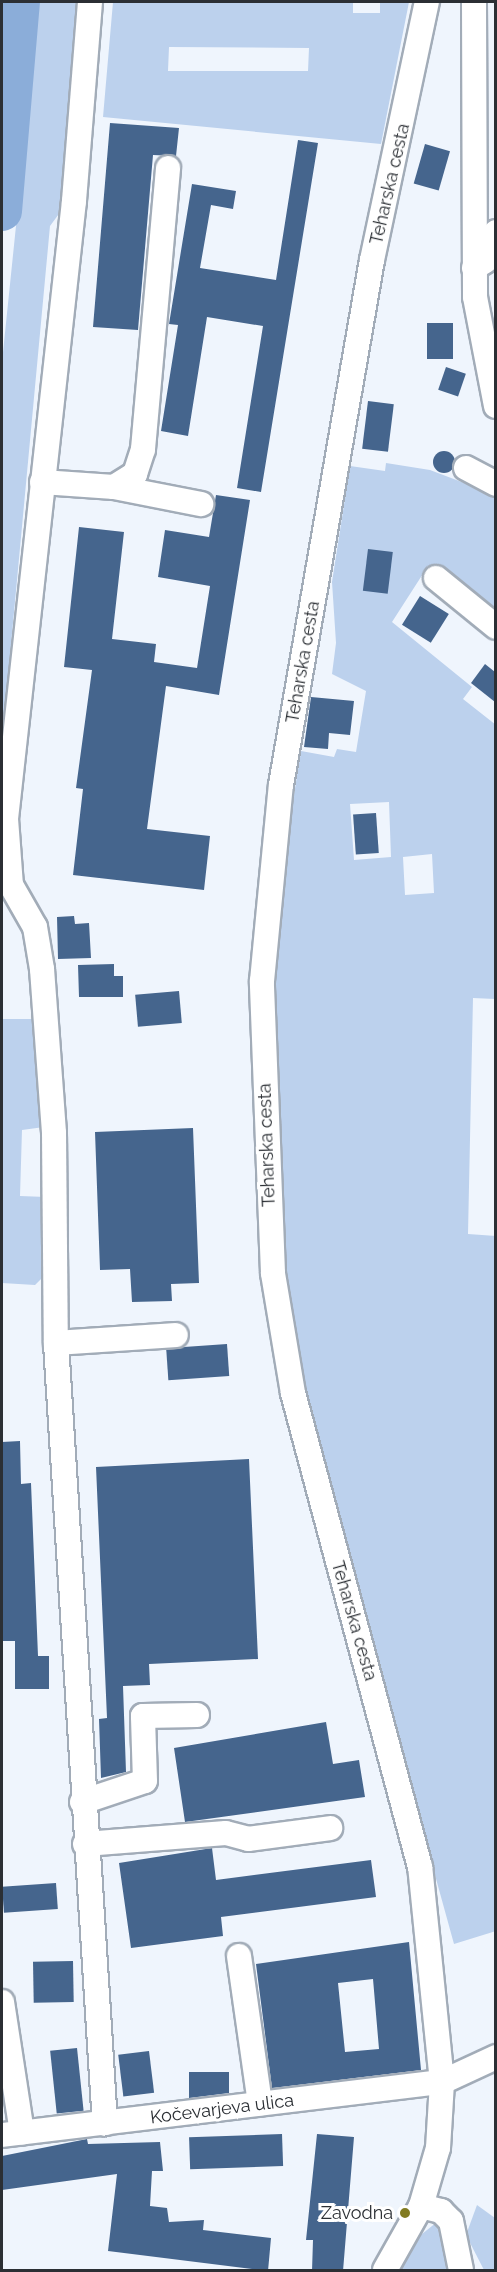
<!DOCTYPE html>
<html>
<head>
<meta charset="utf-8">
<style>
  body { margin:0 }
  #map { position:relative; width:497px; height:2272px; overflow:hidden; background:#eff5fd; font-family:Raleway,sans-serif }
  div>[style] { position:absolute }
  [style*='--x'] { left:calc(var(--x)*1px); top:calc(var(--y)*1px); width:calc(var(--w)*1px); rotate:calc(var(--a)*1deg) }
  .green>* { inset:0; background:#bcd1ed }
  .river>* { height:40px; margin:-20px; padding:0 20px; transform-origin:20px; border-radius:20px; background:#8badd9 }
  .building>* { inset:0; background:#45658d; transform-origin:0 0 }
  .round { border-radius:50% }
  .roads { filter:drop-shadow(2px 0 #a2acb8) drop-shadow(-2px 0 #a2acb8) drop-shadow(0 2px #a2acb8) drop-shadow(0 -2px #a2acb8) }
  .minor>* { height:24px; margin:-12px; padding:0 12px; transform-origin:12px; border-radius:12px; background:#fff }
  .dots>* { width:16px; height:16px; translate:-50% -50%; box-sizing:border-box; border:3px solid #fff; border-radius:50% }
  span { translate:-50% -50%; white-space:nowrap; text-align:center; line-height:1.15; -webkit-text-stroke:6px #fff; paint-order:stroke }
  .street-label { font-size:18px; color:#2b2f34 }
  .poi-label { font-size:18px; color:#2b2f34 }
  .right { translate:-100% -50%; text-align:right }
  .frame { position:absolute; inset:0; border:3px solid #2b2f34; pointer-events:none }
</style>
</head>
<body>
<div id="map">
  <div class="green">
    <div style="clip-path:polygon(39px 2px,84px 2px,64px 207px,50px 226px,2px 741px,2px 362px)"></div>
    <div style="clip-path:polygon(evenodd,113px 2px,353px 2px,353px 13px,380px 13px,380px 2px,409px 2px,381px 144px,103px 117px,113px 2px,169px 47px,309px 48px,308px 71px,168px 71px,169px 47px)"></div>
    <div style="clip-path:polygon(evenodd,386px 463px,430px 470px,496px 495px,495px 619px,428px 566px,392px 622px,472px 687px,463px 699px,496px 725px,495px 999px,473px 998px,468px 1234px,496px 1236px,496px 1931px,454px 1944px,333px 1505px,301px 1378px,283px 1263px,273px 983px,286px 844px,301px 751px,334px 757px,337px 749px,356px 752px,366px 691px,332px 674px,336px 643px,332px 582px,350px 466px,385px 471px,386px 463px,389px 802px,391px 857px,354px 860px,350px 804px,389px 802px,386px 463px,432px 854px,434px 893px,405px 895px,403px 857px,432px 854px)"></div>
    <div style="clip-path:polygon(2px 1019px,36px 1019px,44px 1127px,22px 1130px,20px 1196px,46px 1197px,49px 1271px,35px 1285px,2px 1283px)"></div>
    <div style="clip-path:polygon(477px 2205px,495px 2218px,495px 2270px,484px 2270px,466px 2235px)"></div>
    <div style="clip-path:polygon(437px 2222px,444px 2224px,453px 2270px,401px 2270px,417px 2238px)"></div>
  </div>
  <div class="river">
    <div style="--x:2;--y:211;--w:210;--a:-85.1"></div>
  </div>
  <div class="building">
    <div style="clip-path:polygon(110px 123px,179px 128px,176px 156px,153px 155px,138px 330px,93px 327px)"></div>
    <div style="clip-path:polygon(298px 140px,318px 143px,261px 492px,237px 488px,263px 326px,207px 317px,188px 436px,161px 431px,178px 325px,169px 324px,192px 184px,236px 191px,233px 209px,211px 205px,200px 268px,276px 280px)"></div>
    <div style="left:425px;top:144px;width:26px;height:41px;rotate:16deg"></div>
    <div style="left:427px;top:323px;width:26px;height:36px"></div>
    <div style="left:446px;top:367px;width:21px;height:24px;rotate:19deg"></div>
    <div style="left:368px;top:401px;width:26px;height:48px;rotate:7deg"></div>
    <div class="round" style="left:433px;top:451px;width:22px;height:22px"></div>
    <div style="clip-path:polygon(216px 495px,250px 500px,219px 695px,166px 686px,147px 829px,210px 836px,204px 890px,73px 875px,83px 789px,76px 788px,92px 670px,64px 667px,79px 527px,124px 532px,112px 639px,156px 644px,154px 662px,197px 668px,210px 586px,158px 577px,165px 530px,209px 537px)"></div>
    <div style="left:368px;top:549px;width:25px;height:42px;rotate:7deg"></div>
    <div style="left:420px;top:596px;width:34px;height:34px;rotate:32deg"></div>
    <div style="clip-path:polygon(485px 664px,495px 672px,495px 702px,471px 683px)"></div>
    <div style="clip-path:polygon(311px 697px,354px 701px,350px 735px,329px 733px,328px 749px,304px 747px)"></div>
    <div style="left:376px;top:813px;width:40px;height:23px;rotate:86deg"></div>
    <div style="clip-path:polygon(74px 916px,75px 924px,89px 923px,91px 958px,58px 959px,57px 917px)"></div>
    <div style="clip-path:polygon(114px 964px,114px 976px,123px 976px,123px 997px,79px 997px,78px 965px)"></div>
    <div style="left:179px;top:991px;width:32px;height:44px;rotate:85deg"></div>
    <div style="clip-path:polygon(193px 1128px,199px 1283px,171px 1284px,172px 1301px,132px 1302px,130px 1269px,100px 1270px,95px 1132px)"></div>
    <div style="left:227px;top:1344px;width:32px;height:61px;rotate:86deg"></div>
    <div style="clip-path:polygon(20px 1441px,21px 1484px,31px 1483px,38px 1656px,49px 1656px,49px 1689px,15px 1689px,15px 1641px,2px 1641px,2px 1442px)"></div>
    <div style="clip-path:polygon(249px 1459px,258px 1659px,149px 1664px,150px 1685px,123px 1686px,126px 1772px,101px 1778px,99px 1719px,107px 1718px,96px 1467px)"></div>
    <div style="clip-path:polygon(326px 1722px,333px 1764px,359px 1760px,365px 1797px,185px 1822px,174px 1748px)"></div>
    <div style="clip-path:polygon(212px 1848px,216px 1880px,371px 1860px,376px 1897px,221px 1917px,223px 1936px,131px 1948px,119px 1863px)"></div>
    <div style="left:56px;top:1883px;width:26px;height:54px;rotate:86deg"></div>
    <div style="clip-path:polygon(evenodd,409px 1942px,421px 2070px,272px 2088px,256px 1964px,409px 1942px,373px 1979px,379px 2049px,345px 2052px,338px 1983px,373px 1979px)"></div>
    <div style="left:73px;top:1961px;width:41px;height:40px;rotate:89deg"></div>
    <div style="left:77px;top:2048px;width:63px;height:27px;rotate:84deg"></div>
    <div style="left:149px;top:2051px;width:42px;height:31px;rotate:83deg"></div>
    <div style="clip-path:polygon(189px 2072px,229px 2072px,229px 2093px,189px 2098px)"></div>
    <div style="left:282px;top:2134px;width:32px;height:93px;rotate:88deg"></div>
    <div style="clip-path:polygon(317px 2134px,354px 2137px,343px 2271px,312px 2271px,313px 2240px,306px 2240px)"></div>
    <div style="clip-path:polygon(87px 2139px,88px 2144px,160px 2142px,163px 2171px,152px 2171px,150px 2206px,167px 2208px,169px 2222px,204px 2220px,203px 2230px,271px 2238px,268px 2271px,108px 2251px,117px 2174px,2px 2190px,2px 2156px)"></div>
  </div>
  <div class="roads">
    <div class="minor">
      <div style="--x:90;--y:2;--w:200;--a:94.6"></div>
      <div style="--x:74;--y:201;--w:622;--a:96.28"></div>
      <div style="--x:6;--y:819;--w:66;--a:85.7"></div>
      <div style="--x:11;--y:885;--w:48;--a:60.3"></div>
      <div style="--x:35;--y:927;--w:43;--a:80.5"></div>
      <div style="--x:42;--y:969;--w:164;--a:85.8"></div>
      <div style="--x:54;--y:1133;--w:210;--a:89.5"></div>
      <div style="--x:56;--y:1343;--w:782;--a:86.41"></div>
      <div style="--x:474;--y:2;--w:295;--a:89.8"></div>
      <div style="--x:475;--y:297;--w:111;--a:79.1"></div>
      <div style="--x:474;--y:268;--w:13;--a:-32"></div>
      <div style="--x:485;--y:261;--w:31;--a:-69"></div>
      <div style="--x:466;--y:468;--w:34;--a:28"></div>
      <div style="--x:42;--y:482;--w:72;--a:4"></div>
      <div style="--x:114;--y:487;--w:25;--a:-32"></div>
      <div style="--x:135;--y:474;--w:26;--a:-72"></div>
      <div style="--x:143;--y:449;--w:282;--a:-84.9"></div>
      <div style="--x:114;--y:487;--w:89;--a:11.1"></div>
      <div style="--x:436;--y:578;--w:77;--a:39.2"></div>
      <div style="--x:56;--y:1343;--w:120;--a:-3.8"></div>
      <div style="--x:82;--y:1802;--w:66;--a:-18.4"></div>
      <div style="--x:145;--y:1781;--w:65;--a:-91.8"></div>
      <div style="--x:143;--y:1716;--w:54;--a:-1.1"></div>
      <div style="--x:85;--y:1844;--w:141;--a:-4.5"></div>
      <div style="--x:226;--y:1833;--w:23;--a:15"></div>
      <div style="--x:248;--y:1839;--w:83;--a:-7.6"></div>
      <div style="--x:239;--y:1956;--w:149;--a:81.9"></div>
      <div style="--x:2;--y:2002;--w:132;--a:81.3"></div>
      <div style="--x:2;--y:2135;--w:443;--a:-6.9"></div>
      <div style="--x:442;--y:2082;--w:60;--a:-24.8"></div>
      <div style="--x:421;--y:2206;--w:21;--a:14"></div>
      <div style="--x:441;--y:2211;--w:14;--a:45"></div>
      <div style="--x:451;--y:2221;--w:50;--a:78.5"></div>
      <div style="--x:385;--y:2270;--w:73;--a:-60.6"></div>
      <div style="--x:421;--y:2206;--w:60;--a:-73.7"></div>
      <div style="--x:438;--y:2148;--w:66;--a:-86.5"></div>
      <div style="--x:442;--y:2082;--w:216;--a:-95.8"></div>
      <div style="--x:420;--y:1867;--w:491;--a:-105"></div>
      <div style="--x:293;--y:1393;--w:122;--a:-99.5"></div>
      <div style="--x:273;--y:1273;--w:292;--a:-92.2"></div>
      <div style="--x:262;--y:981;--w:197;--a:-84.5"></div>
      <div style="--x:281;--y:785;--w:533;--a:-80.17"></div>
      <div style="--x:372;--y:260;--w:264;--a:-78"></div>
    </div>
  </div>
  <div class="dots">
    <div style="left:405px;top:2213px;background:#817b21"></div>
  </div>
  <div class="street-label">
    <span style="left:390px;top:184px;rotate:-77deg">Teharska cesta</span>
    <span style="left:303px;top:662px;rotate:-80deg">Teharska cesta</span>
    <span style="left:267px;top:1145px;rotate:-92deg">Teharska cesta</span>
    <span style="left:354px;top:1621px;rotate:74deg">Teharska cesta</span>
    <span style="left:222px;top:2109px;rotate:-7deg">Kočevarjeva ulica</span>
  </div>
  <div class="poi-label">
    <span class="right" style="left:393px;top:2213px">Zavodna</span>
  </div>
  <div class="frame"></div>
</div>
</body>
</html>
